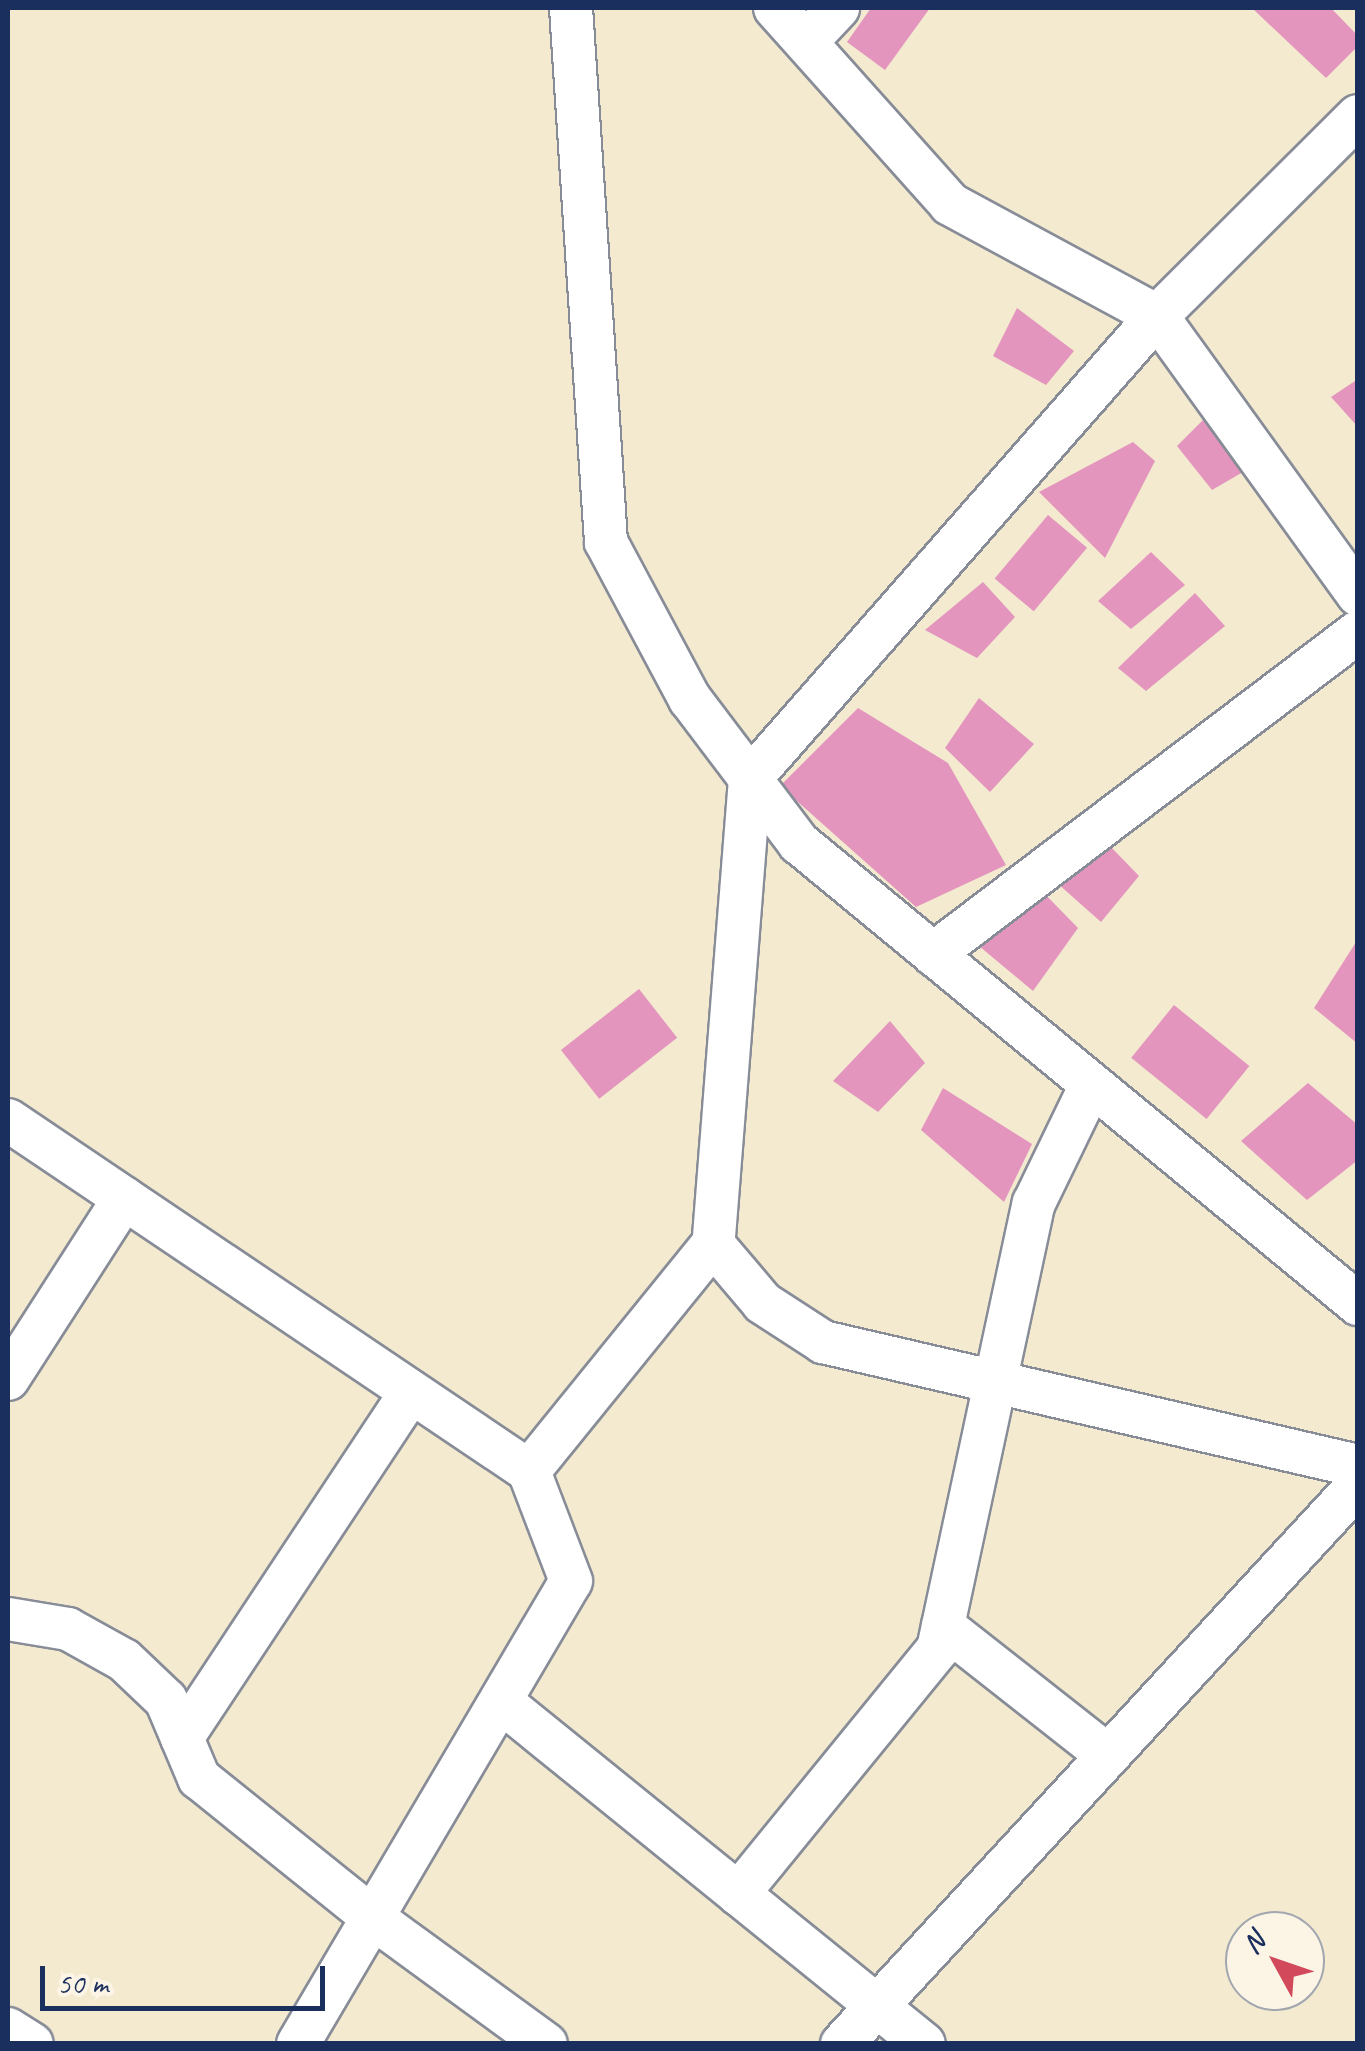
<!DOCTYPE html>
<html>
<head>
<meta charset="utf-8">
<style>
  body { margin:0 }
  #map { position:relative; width:1365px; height:2051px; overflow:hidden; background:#f3ead0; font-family:Caveat,sans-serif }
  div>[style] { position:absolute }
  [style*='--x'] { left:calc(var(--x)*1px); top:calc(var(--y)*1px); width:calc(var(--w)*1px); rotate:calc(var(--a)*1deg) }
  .building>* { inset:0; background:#e395bd; transform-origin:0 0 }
  .roads { filter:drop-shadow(2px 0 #878c97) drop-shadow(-2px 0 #878c97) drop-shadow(0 2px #878c97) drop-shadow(0 -2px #878c97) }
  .minor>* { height:42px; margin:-21px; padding:0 21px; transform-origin:21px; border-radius:21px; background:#fff }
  span { translate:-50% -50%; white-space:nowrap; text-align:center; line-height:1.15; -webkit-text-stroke:8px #fcf5e5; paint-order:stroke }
  .frame { position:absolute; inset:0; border:10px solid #1b2f5e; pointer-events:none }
  .north { position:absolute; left:1225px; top:1911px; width:100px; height:100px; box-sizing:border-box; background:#fcf5e5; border:2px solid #a2a6af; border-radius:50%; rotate:310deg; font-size:28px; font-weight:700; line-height:40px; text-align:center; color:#1b2f5e }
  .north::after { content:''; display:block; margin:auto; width:35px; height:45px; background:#d1495b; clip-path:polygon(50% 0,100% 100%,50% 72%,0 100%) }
  .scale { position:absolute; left:40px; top:1966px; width:285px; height:45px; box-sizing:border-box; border:5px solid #1b2f5e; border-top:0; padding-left:12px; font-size:30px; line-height:35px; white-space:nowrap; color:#1b2f5e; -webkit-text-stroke:8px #fcf5e5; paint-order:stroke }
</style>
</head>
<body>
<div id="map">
  <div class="building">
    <div style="clip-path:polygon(871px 8px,930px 8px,885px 70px,847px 42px)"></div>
    <div style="clip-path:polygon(1252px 8px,1331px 8px,1358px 36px,1358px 46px,1326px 78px)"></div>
    <div style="clip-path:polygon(1017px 308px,1074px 351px,1046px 385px,993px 356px)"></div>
    <div style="clip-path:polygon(1358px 379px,1358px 427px,1331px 397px)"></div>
    <div style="clip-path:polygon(1207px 416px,1243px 472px,1212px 490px,1177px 446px)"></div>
    <div style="clip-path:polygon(1133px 442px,1155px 461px,1105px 558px,1039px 492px)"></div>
    <div style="left:1048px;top:515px;width:51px;height:83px;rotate:40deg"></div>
    <div style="clip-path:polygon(1151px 552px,1185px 585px,1131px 629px,1098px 601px)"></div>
    <div style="clip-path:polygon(983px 582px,1015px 617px,977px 658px,925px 630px)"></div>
    <div style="clip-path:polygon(1195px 593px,1225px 626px,1146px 691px,1118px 668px)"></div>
    <div style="clip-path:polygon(979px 698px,1034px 744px,990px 792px,945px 748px)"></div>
    <div style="clip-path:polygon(858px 708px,948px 763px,1006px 865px,916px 907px,780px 786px)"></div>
    <div style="clip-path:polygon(1109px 845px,1139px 876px,1101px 922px,1057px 883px)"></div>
    <div style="clip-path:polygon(1037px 886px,1078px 928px,1033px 991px,979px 946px)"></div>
    <div style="clip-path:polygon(1358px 939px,1358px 1044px,1314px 1008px)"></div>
    <div style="left:639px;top:989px;width:62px;height:99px;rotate:52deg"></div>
    <div style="left:1174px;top:1005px;width:97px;height:68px;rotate:39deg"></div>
    <div style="clip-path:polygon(890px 1021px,925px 1063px,878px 1112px,833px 1081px)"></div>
    <div style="clip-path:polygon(1308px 1083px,1358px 1125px,1358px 1160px,1307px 1200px,1241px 1141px)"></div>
    <div style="clip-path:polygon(943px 1088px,1032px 1144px,1004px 1202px,921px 1130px)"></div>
  </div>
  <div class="roads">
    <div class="minor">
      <div style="--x:571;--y:8;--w:535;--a:86.25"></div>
      <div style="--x:606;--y:542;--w:178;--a:61.9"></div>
      <div style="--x:690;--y:699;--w:181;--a:52.9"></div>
      <div style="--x:799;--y:843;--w:725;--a:39.51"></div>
      <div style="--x:775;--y:8;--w:263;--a:48.2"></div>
      <div style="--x:950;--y:204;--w:235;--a:28.4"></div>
      <div style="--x:1157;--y:316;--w:344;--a:54.2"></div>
      <div style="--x:806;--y:42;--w:47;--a:-46.7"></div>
      <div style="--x:1358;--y:116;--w:284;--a:135.1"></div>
      <div style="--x:1157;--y:316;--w:616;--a:131.32"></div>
      <div style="--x:750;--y:779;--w:466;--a:94.5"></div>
      <div style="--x:713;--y:1244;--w:77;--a:49.7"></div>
      <div style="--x:763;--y:1303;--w:72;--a:33"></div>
      <div style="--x:823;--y:1342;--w:549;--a:13.05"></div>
      <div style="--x:933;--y:954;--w:533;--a:-37.15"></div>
      <div style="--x:8;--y:1120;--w:628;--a:33.97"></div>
      <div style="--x:8;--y:1379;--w:215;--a:-57.3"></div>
      <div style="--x:8;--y:1619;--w:61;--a:9.5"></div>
      <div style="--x:68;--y:1629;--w:64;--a:29"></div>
      <div style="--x:124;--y:1660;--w:58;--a:43.6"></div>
      <div style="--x:166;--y:1700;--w:85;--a:67.1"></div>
      <div style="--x:199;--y:1778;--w:223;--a:38.8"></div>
      <div style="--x:373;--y:1918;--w:214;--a:36.1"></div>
      <div style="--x:943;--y:1626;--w:210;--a:38.2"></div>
      <div style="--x:504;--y:1704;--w:540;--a:38.99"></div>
      <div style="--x:182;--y:1738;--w:415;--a:-56.5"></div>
      <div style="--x:738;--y:1894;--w:316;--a:-50.8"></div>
      <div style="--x:938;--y:1649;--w:456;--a:-77.9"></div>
      <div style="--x:1034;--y:1203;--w:131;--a:-64.2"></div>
      <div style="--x:8;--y:2029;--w:28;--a:32"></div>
      <div style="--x:298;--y:2044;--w:537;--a:-59.48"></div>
      <div style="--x:571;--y:1581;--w:118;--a:-110.9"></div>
      <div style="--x:529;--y:1471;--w:292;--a:-51"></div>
      <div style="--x:842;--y:2044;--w:761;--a:-47.29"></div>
    </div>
  </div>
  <div class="frame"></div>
  <div class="north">N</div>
  <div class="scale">50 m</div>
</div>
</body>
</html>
